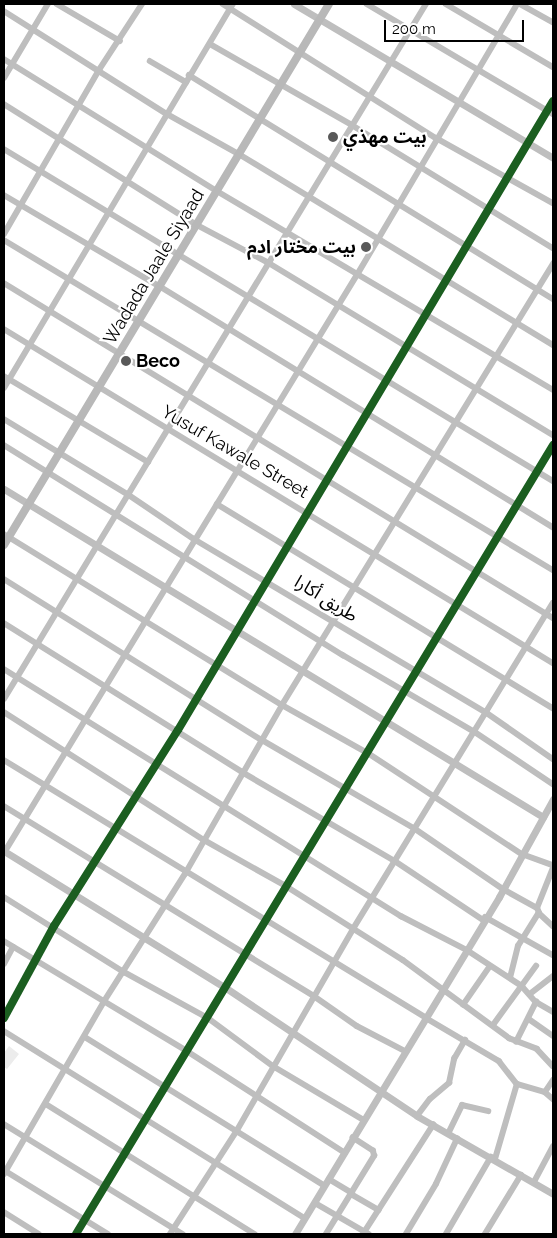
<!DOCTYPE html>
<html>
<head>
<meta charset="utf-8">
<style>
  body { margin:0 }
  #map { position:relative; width:557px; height:1238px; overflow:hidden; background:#fff; font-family:Raleway,"Noto Sans Arabic",sans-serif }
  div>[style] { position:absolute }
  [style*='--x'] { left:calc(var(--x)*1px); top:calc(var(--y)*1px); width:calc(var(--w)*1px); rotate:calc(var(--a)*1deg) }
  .green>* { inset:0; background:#ececec }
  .minor>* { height:5.5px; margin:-2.75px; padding:0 2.75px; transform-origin:2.75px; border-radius:2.75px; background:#bebebe }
  .tertiary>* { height:7px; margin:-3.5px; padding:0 3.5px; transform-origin:3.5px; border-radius:3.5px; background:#bebebe }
  .secondary>* { height:8px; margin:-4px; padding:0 4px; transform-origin:4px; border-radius:4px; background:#b8b8b8 }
  .cycleway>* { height:8px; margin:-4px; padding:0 4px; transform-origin:4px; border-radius:4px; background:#1b5e20 }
  .dots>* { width:14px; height:14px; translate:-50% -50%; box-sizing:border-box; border:2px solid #fff; border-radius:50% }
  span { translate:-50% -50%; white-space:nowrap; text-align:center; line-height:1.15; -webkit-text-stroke:4.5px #fff; paint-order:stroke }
  .poi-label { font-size:18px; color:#000; font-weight:700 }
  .left { translate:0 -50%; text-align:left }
  .right { translate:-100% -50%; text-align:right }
  .street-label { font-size:18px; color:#000 }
  .frame { position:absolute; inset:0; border:5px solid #000; pointer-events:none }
  .scale { position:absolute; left:384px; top:20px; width:140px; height:22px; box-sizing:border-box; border:2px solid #000; border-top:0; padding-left:6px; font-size:15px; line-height:18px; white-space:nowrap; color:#000; -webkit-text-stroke:4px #fff; paint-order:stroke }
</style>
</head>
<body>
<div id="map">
  <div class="green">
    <div style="clip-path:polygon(9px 1046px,19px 1054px,7px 1069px,4px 1067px,4px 1053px)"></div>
  </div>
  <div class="minor">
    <div style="--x:57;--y:4;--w:73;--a:30.4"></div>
    <div style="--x:223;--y:4;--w:252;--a:32.2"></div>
    <div style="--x:436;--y:138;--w:134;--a:29.1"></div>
    <div style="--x:367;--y:4;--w:216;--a:30.6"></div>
    <div style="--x:446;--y:4;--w:124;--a:30.5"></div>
    <div style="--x:520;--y:4;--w:38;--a:29"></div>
    <div style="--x:4;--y:11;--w:193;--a:32.3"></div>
    <div style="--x:167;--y:114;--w:82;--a:29.1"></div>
    <div style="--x:239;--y:154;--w:368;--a:31.3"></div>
    <div style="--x:210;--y:44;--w:163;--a:29.7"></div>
    <div style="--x:352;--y:125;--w:236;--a:31.5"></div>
    <div style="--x:4;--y:59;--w:251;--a:31.8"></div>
    <div style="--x:217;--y:191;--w:391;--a:30.6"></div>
    <div style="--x:150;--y:61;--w:42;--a:30.3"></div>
    <div style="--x:189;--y:75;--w:427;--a:31.6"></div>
    <div style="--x:4;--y:78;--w:86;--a:-59.3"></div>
    <div style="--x:4;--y:104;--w:228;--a:32.1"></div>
    <div style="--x:197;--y:225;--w:81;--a:27.8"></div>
    <div style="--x:269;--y:263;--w:332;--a:31.2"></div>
    <div style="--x:4;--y:149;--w:642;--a:31.16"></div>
    <div style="--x:4;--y:195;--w:182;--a:30.4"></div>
    <div style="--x:161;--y:287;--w:460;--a:31.5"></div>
    <div style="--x:4;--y:234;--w:190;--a:-59.9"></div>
    <div style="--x:99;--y:70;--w:79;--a:-56.9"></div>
    <div style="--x:4;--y:240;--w:641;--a:31.01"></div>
    <div style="--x:4;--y:283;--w:643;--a:31.39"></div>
    <div style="--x:4;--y:329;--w:643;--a:31.32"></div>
    <div style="--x:4;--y:376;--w:168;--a:30.8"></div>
    <div style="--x:4;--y:388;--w:447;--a:-59.2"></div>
    <div style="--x:4;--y:419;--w:146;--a:31.3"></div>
    <div style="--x:129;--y:495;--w:78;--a:34.1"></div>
    <div style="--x:194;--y:539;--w:341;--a:30.7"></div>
    <div style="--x:487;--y:713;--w:80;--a:34.9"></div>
    <div style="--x:4;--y:445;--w:399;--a:31.8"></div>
    <div style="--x:343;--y:655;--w:153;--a:30.3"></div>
    <div style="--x:475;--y:732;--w:94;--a:33.7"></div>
    <div style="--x:217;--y:504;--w:393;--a:31.3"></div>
    <div style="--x:4;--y:534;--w:326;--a:31.6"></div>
    <div style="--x:282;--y:705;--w:98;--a:29.2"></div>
    <div style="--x:368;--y:753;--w:184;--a:33.3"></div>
    <div style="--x:522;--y:854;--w:33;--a:20"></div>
    <div style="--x:4;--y:579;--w:304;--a:32"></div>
    <div style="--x:262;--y:740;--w:176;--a:30.1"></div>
    <div style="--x:414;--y:828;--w:108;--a:34.4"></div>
    <div style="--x:503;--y:889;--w:39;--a:29"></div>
    <div style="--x:4;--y:623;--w:281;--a:32"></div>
    <div style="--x:242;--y:772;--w:177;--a:30.2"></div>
    <div style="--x:395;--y:861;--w:108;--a:33.7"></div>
    <div style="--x:4;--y:669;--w:468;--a:31.9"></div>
    <div style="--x:401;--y:916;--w:74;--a:27.3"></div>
    <div style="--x:467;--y:950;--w:66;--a:33.2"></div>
    <div style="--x:522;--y:986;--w:21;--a:49"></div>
    <div style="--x:536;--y:1002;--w:20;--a:30"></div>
    <div style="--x:4;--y:699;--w:813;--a:-58.73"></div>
    <div style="--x:4;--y:712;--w:237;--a:32.6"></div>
    <div style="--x:204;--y:840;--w:94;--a:29.3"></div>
    <div style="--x:286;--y:886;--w:138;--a:32.3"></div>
    <div style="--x:403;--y:960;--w:132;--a:36.3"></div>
    <div style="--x:509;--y:1038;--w:30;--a:21"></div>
    <div style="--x:537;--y:1049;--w:23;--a:47"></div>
    <div style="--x:4;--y:760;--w:495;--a:31.4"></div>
    <div style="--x:4;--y:806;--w:364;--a:31.5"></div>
    <div style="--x:314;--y:996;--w:52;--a:34.9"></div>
    <div style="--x:357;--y:1026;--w:54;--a:27.5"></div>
    <div style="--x:4;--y:853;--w:677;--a:-58.59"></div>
    <div style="--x:357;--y:275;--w:315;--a:-59.4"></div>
    <div style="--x:4;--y:897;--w:142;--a:32"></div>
    <div style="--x:124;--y:972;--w:96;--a:28.7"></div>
    <div style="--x:208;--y:1018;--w:81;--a:36.4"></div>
    <div style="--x:273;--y:1066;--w:106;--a:30.7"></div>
    <div style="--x:539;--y:913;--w:19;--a:43"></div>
    <div style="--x:485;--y:917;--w:78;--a:29.2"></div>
    <div style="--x:4;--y:941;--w:214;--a:31"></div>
    <div style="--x:187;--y:1051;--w:188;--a:32.8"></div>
    <div style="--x:4;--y:964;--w:19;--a:-62"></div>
    <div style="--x:510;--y:978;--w:33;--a:-76"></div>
    <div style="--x:518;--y:946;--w:39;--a:-58"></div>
    <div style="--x:539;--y:913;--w:5;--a:-112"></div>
    <div style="--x:537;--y:908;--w:43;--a:-68.2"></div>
    <div style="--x:530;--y:994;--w:29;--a:-38"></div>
    <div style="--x:463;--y:1005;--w:47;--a:-55.3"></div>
    <div style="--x:4;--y:1018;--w:105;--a:-61.5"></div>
    <div style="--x:54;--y:926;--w:232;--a:-57.7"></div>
    <div style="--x:178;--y:730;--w:732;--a:-59.2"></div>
    <div style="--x:426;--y:1018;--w:85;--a:30.5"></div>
    <div style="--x:499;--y:1061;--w:29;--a:52"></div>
    <div style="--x:517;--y:1084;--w:29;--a:16"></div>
    <div style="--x:545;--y:1092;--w:11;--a:41"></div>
    <div style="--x:529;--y:1019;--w:29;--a:35"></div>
    <div style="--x:493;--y:1025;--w:73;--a:-53.9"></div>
    <div style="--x:4;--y:1031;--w:354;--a:31.9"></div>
    <div style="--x:85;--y:1037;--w:282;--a:31.8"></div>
    <div style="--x:516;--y:1042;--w:45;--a:-63.4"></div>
    <div style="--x:545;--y:1092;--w:14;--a:-56"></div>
    <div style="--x:46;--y:1104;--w:246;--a:31.9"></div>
    <div style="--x:417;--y:1116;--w:21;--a:-53"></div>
    <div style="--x:430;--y:1099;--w:25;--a:-40"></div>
    <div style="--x:449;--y:1083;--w:25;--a:-78"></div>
    <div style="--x:454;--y:1059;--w:22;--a:-60"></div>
    <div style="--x:4;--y:1124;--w:210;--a:31.6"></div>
    <div style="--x:448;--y:1134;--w:32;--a:-64"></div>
    <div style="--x:462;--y:1105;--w:27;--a:13"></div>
    <div style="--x:495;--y:1159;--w:78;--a:-73.7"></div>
    <div style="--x:4;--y:1170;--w:122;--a:31.6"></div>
    <div style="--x:4;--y:1174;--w:198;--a:-59.9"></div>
    <div style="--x:103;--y:1003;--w:153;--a:-57.6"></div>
    <div style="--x:185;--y:874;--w:195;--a:-60.1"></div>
    <div style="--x:282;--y:705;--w:518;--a:-58.43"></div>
    <div style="--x:329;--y:1179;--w:27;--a:31"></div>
    <div style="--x:534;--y:1182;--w:40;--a:-62"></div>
    <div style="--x:351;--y:1194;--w:32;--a:30"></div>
    <div style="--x:315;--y:1203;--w:62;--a:29.9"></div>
    <div style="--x:4;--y:1212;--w:41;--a:32.2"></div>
    <div style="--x:76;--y:1234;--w:922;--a:-58.84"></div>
    <div style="--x:170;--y:1234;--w:121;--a:-57.1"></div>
    <div style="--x:236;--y:1132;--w:234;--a:-60"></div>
    <div style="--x:353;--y:929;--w:382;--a:-58.5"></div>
    <div style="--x:326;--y:1234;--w:92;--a:-58.4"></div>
    <div style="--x:374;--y:1156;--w:5;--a:-101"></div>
    <div style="--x:373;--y:1151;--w:24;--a:-147"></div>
    <div style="--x:363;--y:1234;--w:130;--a:-57.3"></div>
    <div style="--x:406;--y:1234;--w:58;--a:-59"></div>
    <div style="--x:436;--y:1184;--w:50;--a:-65"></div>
    <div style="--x:446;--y:1234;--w:89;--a:-59.7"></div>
    <div style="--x:485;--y:1234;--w:69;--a:-58.6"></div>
  </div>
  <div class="tertiary">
    <div style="--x:294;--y:4;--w:301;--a:30.7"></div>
    <div style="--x:4;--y:489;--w:631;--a:31.32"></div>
    <div style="--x:4;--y:851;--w:261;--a:31.7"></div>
    <div style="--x:226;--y:988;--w:230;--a:33.8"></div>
    <div style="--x:417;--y:1116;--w:157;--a:29.8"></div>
    <div style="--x:295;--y:1234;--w:394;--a:-58.8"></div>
    <div style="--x:499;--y:897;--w:112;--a:-61.1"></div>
  </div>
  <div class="secondary">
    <div style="--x:4;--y:545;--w:631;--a:-59.01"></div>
  </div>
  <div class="cycleway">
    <div style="--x:4;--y:1018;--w:105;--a:-61.5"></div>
    <div style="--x:54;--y:926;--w:232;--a:-57.7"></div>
    <div style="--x:178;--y:730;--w:732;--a:-59.2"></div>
    <div style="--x:76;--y:1234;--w:922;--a:-58.84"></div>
  </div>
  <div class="dots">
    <div style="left:333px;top:137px;background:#595959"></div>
    <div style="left:366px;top:247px;background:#595959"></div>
    <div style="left:126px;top:361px;background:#595959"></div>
  </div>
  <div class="poi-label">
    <span class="left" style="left:343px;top:137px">بيت مهذي</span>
    <span class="right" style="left:356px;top:247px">بيت مختار ادم</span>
    <span class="left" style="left:136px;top:361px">Beco</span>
  </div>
  <div class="street-label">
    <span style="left:154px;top:267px;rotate:-59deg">Wadada Jaale Siyaad</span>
    <span style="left:235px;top:452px;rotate:30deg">Yusuf Kawale Street</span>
    <span style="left:326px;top:599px;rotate:32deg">طريق أكارا</span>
  </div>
  <div class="frame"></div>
  <div class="scale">200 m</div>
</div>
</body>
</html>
